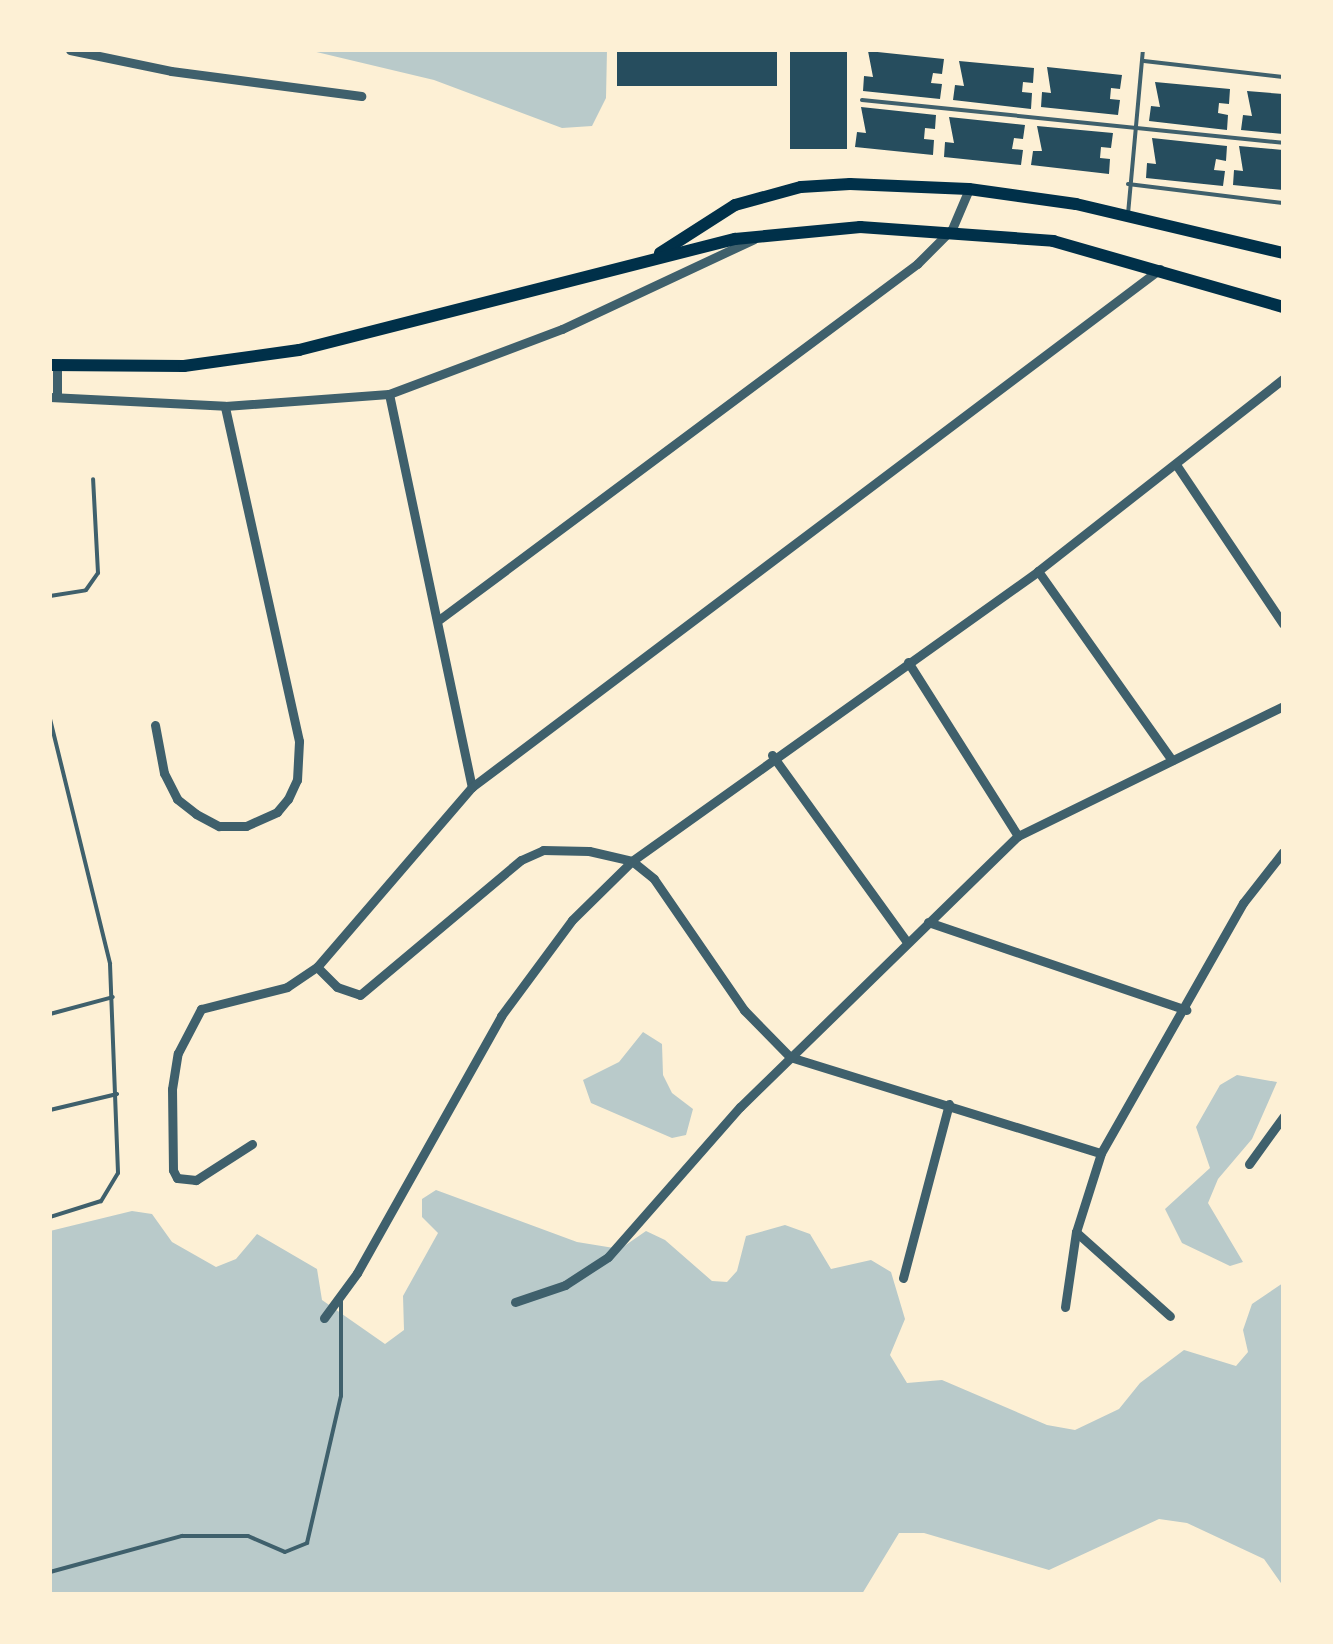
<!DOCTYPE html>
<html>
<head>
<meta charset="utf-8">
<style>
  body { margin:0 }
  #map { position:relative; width:1333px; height:1644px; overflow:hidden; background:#fdf0d5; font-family:"Work Sans",sans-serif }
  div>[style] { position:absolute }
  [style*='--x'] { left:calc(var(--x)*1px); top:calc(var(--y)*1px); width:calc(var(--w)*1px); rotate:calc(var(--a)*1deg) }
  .green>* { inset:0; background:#b9caca }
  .building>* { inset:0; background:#264d5e; transform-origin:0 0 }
  .service>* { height:4px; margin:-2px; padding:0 2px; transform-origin:2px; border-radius:2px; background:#3f606c }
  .minor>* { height:9px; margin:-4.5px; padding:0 4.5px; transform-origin:4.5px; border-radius:4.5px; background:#3f606c }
  .secondary>* { height:12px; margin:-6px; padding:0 6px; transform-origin:6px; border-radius:6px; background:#003049 }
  span { translate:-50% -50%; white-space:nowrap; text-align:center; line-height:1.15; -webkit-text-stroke:10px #fdf0d5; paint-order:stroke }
  .frame { position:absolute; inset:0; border:52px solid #fdf0d5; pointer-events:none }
</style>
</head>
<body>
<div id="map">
  <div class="green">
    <div style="clip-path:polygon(308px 50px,607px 50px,606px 98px,592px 126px,562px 128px,434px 80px)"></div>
    <div style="clip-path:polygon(643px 1032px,662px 1044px,663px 1075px,672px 1093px,693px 1109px,686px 1135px,672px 1138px,591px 1103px,583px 1080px,619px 1062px)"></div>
    <div style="clip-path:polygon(1237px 1075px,1277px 1082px,1252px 1139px,1218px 1179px,1208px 1203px,1243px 1262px,1230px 1266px,1182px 1243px,1165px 1209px,1210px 1168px,1196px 1127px,1220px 1085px)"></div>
    <div style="clip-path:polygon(436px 1190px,577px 1242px,620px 1249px,646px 1231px,665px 1240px,712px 1281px,727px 1282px,737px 1271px,746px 1236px,785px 1225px,810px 1234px,831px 1269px,871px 1260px,891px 1272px,905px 1319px,890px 1355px,907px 1383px,942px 1380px,1047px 1425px,1075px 1430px,1119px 1409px,1140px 1383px,1184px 1350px,1236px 1366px,1248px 1352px,1243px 1330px,1252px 1304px,1283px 1283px,1283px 1586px,1264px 1559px,1187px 1523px,1159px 1519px,1049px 1570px,924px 1533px,899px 1533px,862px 1594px,50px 1594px,50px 1231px,132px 1211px,152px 1214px,172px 1242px,216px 1267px,236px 1259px,257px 1234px,317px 1269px,322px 1300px,385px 1344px,404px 1330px,403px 1296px,438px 1233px,422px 1217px,422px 1199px)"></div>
  </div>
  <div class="building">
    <div style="left:617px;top:50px;width:160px;height:36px"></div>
    <div style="left:790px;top:50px;width:57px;height:99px"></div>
    <div style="clip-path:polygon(868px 51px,944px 59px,942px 74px,933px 73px,931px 83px,942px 84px,940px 99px,863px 91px,864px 76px,873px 77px)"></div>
    <div style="clip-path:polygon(959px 61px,1034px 68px,1033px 83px,1023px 82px,1022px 92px,1032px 93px,1031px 109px,953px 100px,955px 85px,964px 86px)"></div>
    <div style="clip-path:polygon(1047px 67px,1122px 75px,1120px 89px,1111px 88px,1110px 99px,1120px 100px,1118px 115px,1041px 107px,1042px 92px,1051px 93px)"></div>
    <div style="clip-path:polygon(1155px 82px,1230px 89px,1229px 104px,1219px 103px,1218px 113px,1228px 115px,1227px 130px,1149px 121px,1151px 106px,1160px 107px)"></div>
    <div style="clip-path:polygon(1247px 91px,1283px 94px,1283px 134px,1241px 130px,1243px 115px,1252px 116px)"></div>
    <div style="clip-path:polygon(861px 107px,936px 115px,935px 129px,925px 128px,924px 139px,934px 140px,933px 155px,855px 147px,857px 132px,866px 133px)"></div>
    <div style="clip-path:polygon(949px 117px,1025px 125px,1023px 139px,1014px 138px,1012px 149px,1023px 150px,1021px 165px,944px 157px,945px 142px,954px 143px)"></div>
    <div style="clip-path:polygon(1037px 126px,1113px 133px,1111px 148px,1101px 147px,1100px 158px,1110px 159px,1109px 174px,1031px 165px,1033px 151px,1042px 151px)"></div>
    <div style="clip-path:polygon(1152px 138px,1227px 146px,1226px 161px,1216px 159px,1214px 170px,1225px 171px,1223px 186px,1146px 178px,1147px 163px,1156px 164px)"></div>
    <div style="clip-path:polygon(1239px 146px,1283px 150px,1283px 190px,1233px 185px,1234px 170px,1243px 171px)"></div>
  </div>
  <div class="service">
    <div style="--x:1144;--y:61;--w:140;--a:6.6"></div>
    <div style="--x:862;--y:100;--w:423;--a:5.8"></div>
    <div style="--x:1128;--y:184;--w:156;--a:7"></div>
    <div style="--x:1128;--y:214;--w:165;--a:-84.8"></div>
    <div style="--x:50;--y:596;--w:36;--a:-9"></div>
    <div style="--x:86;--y:590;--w:21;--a:-55"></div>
    <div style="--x:98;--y:573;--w:94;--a:-93"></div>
    <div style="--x:50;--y:719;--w:252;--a:76.2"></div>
    <div style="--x:110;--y:964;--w:209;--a:87.8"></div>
    <div style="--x:118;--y:1173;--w:33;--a:121"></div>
    <div style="--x:101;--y:1201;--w:53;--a:162.6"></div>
    <div style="--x:50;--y:1014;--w:65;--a:-15.1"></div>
    <div style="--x:50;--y:1110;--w:69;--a:-13.4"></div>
    <div style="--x:50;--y:1572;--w:137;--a:-15.3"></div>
    <div style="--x:182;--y:1536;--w:66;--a:0"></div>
    <div style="--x:248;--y:1536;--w:40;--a:23.4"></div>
    <div style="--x:285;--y:1552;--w:24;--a:-22"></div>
    <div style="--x:307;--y:1543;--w:151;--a:-77"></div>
    <div style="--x:341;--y:1396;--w:96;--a:-90"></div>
  </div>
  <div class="minor">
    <div style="--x:70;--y:50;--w:103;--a:11.7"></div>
    <div style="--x:171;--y:71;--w:192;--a:7.5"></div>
    <div style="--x:57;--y:366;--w:30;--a:90"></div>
    <div style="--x:389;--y:394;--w:402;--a:78.1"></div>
    <div style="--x:50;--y:397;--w:175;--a:2.9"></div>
    <div style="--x:225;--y:406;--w:164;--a:-4.2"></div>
    <div style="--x:389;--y:394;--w:185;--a:-20.6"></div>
    <div style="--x:562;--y:329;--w:212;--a:-25.1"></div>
    <div style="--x:1177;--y:466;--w:190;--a:56.1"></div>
    <div style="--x:1038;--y:571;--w:232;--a:54.7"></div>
    <div style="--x:440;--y:619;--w:595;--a:-36.66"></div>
    <div style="--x:917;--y:264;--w:49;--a:-45"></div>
    <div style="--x:952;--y:229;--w:43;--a:-67"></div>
    <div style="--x:908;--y:662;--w:206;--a:57.7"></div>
    <div style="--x:155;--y:725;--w:49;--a:79.4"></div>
    <div style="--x:164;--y:773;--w:29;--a:63"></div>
    <div style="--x:177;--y:799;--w:24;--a:38"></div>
    <div style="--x:196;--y:814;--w:26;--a:28"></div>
    <div style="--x:219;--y:826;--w:27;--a:0"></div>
    <div style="--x:246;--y:826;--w:34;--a:-24"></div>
    <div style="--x:277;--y:812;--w:17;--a:-50"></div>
    <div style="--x:288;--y:799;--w:21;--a:-65"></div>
    <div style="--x:297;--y:780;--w:39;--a:-87"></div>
    <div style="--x:299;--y:741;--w:343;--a:-102.5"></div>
    <div style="--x:772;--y:755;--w:229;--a:54.2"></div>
    <div style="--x:928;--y:922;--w:273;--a:18.8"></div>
    <div style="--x:317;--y:967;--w:28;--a:45"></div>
    <div style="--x:337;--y:987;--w:24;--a:19"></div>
    <div style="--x:360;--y:995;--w:210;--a:-40"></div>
    <div style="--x:521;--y:860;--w:24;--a:-24"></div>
    <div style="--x:543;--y:850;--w:46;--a:1.2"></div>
    <div style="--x:589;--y:851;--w:44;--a:13.1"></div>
    <div style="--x:632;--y:861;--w:28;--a:39"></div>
    <div style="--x:654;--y:879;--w:159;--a:55.5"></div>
    <div style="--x:744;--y:1010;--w:66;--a:45.6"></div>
    <div style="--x:790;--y:1057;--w:325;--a:17.2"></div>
    <div style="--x:252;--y:1144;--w:67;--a:147.3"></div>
    <div style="--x:196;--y:1180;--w:19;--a:-174"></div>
    <div style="--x:177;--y:1178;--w:9;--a:-117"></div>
    <div style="--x:173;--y:1170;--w:81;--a:-90.7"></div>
    <div style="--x:172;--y:1089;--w:36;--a:-81"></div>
    <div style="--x:178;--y:1053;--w:50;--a:-62.4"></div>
    <div style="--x:201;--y:1009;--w:89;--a:-14.3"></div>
    <div style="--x:287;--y:987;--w:36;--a:-34"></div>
    <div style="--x:317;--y:967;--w:238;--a:-49.3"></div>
    <div style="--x:472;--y:787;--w:861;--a:-36.98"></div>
    <div style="--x:1249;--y:1164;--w:58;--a:-54.1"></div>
    <div style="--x:1076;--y:1232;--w:126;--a:41.8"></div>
    <div style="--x:903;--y:1278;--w:180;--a:-75.2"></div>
    <div style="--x:515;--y:1302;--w:53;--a:-18.8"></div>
    <div style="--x:565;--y:1285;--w:51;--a:-33.1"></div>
    <div style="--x:608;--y:1257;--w:200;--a:-48.7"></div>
    <div style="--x:740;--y:1107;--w:388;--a:-44.3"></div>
    <div style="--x:1018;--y:836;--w:295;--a:-26.1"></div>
    <div style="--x:1065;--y:1307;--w:76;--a:-81.7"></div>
    <div style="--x:1076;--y:1232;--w:83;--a:-72.4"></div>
    <div style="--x:1101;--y:1153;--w:288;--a:-60.4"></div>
    <div style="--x:1243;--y:903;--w:65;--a:-51.9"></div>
    <div style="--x:324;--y:1318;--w:56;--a:-53.7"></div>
    <div style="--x:357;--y:1273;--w:295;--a:-60.7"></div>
    <div style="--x:501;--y:1016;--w:119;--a:-53.5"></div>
    <div style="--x:572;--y:920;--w:84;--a:-44.5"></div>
    <div style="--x:632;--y:861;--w:499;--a:-35.5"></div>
    <div style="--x:1038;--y:571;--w:311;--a:-38.1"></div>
  </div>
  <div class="secondary">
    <div style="--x:660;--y:253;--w:89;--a:-32.6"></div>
    <div style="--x:735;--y:205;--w:68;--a:-15.3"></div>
    <div style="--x:801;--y:187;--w:49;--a:-3.5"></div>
    <div style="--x:850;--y:184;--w:119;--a:2.4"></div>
    <div style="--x:969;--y:189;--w:108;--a:8"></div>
    <div style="--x:1076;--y:204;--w:213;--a:13.3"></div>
    <div style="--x:50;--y:365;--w:134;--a:0.4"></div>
    <div style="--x:184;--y:366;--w:116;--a:-7.9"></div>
    <div style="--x:299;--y:350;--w:450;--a:-14.3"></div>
    <div style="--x:735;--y:239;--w:126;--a:-5.5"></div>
    <div style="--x:860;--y:227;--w:194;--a:4.1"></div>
    <div style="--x:1053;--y:241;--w:239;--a:16"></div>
  </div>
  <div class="frame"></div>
</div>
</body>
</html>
